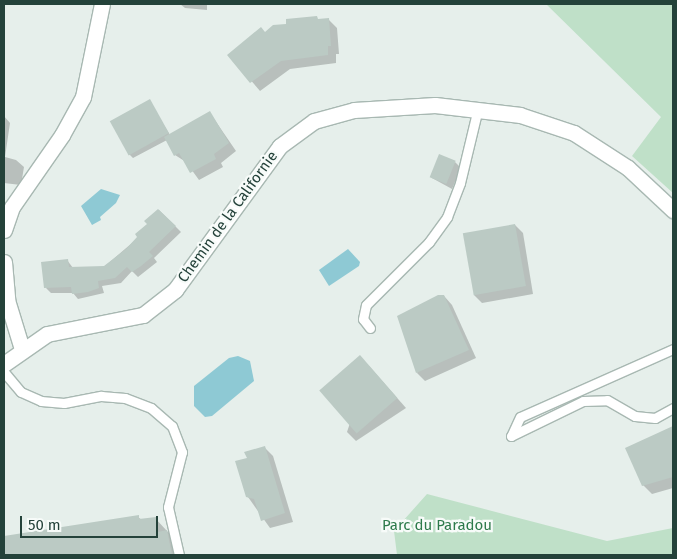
<!DOCTYPE html>
<html>
<head>
<meta charset="utf-8">
<style>
  body { margin:0 }
  #map { position:relative; width:677px; height:559px; overflow:hidden; background:#e6efeb; font-family:"Fira Sans",sans-serif }
  div>[style] { position:absolute }
  [style*='--x'] { left:calc(var(--x)*1px); top:calc(var(--y)*1px); width:calc(var(--w)*1px); rotate:calc(var(--a)*1deg) }
  .green>* { inset:0; background:#bfe0c8 }
  .water>* { inset:0; background:#8ec9d4 }
  .shadow>* { inset:0; background:#0003 }
  .building>* { inset:0; background:#bbcac4; transform-origin:0 0 }
  .roads { filter:drop-shadow(1px 0 #a8b8b2) drop-shadow(-1px 0 #a8b8b2) drop-shadow(0 1px #a8b8b2) drop-shadow(0 -1px #a8b8b2) }
  .service>* { height:9px; margin:-4.5px; padding:0 4.5px; transform-origin:4.5px; border-radius:4.5px; background:#fff }
  .minor>* { height:15px; margin:-7.5px; padding:0 7.5px; transform-origin:7.5px; border-radius:7.5px; background:#fff }
  span { translate:-50% -50%; white-space:nowrap; text-align:center; line-height:1.15; -webkit-text-stroke:4.5px #f7fbf9; paint-order:stroke }
  .street-label { font-size:15px; color:#24423a }
  .park-label { font-size:15px; color:#2d7a4b }
  .frame { position:absolute; inset:0; border:5px solid #24423a; pointer-events:none }
  .scale { position:absolute; left:20px; top:516px; width:138px; height:22px; box-sizing:border-box; border:2px solid #24423a; border-top:0; padding-left:6px; font-size:15px; line-height:18px; white-space:nowrap; color:#24423a; -webkit-text-stroke:4px #f7fbf9; paint-order:stroke }
</style>
</head>
<body>
<div id="map">
  <div class="green">
    <div style="clip-path:polygon(546px 4px,673px 4px,673px 193px,632px 156px,661px 117px)"></div>
    <div style="clip-path:polygon(427px 494px,607px 541px,673px 528px,673px 555px,397px 555px,394px 531px)"></div>
  </div>
  <div class="water">
    <div style="clip-path:polygon(101px 189px,120px 195px,116px 203px,100px 217px,101px 220px,92px 225px,81px 206px)"></div>
    <div style="clip-path:polygon(348px 249px,360px 262px,359px 266px,329px 286px,319px 270px)"></div>
    <div style="clip-path:polygon(238px 356px,250px 361px,254px 381px,212px 416px,205px 417px,194px 406px,194px 386px,229px 358px)"></div>
  </div>
  <div class="shadow">
    <div style="clip-path:polygon(180px 4px,207px 4px,207px 10px,185px 8px)"></div>
    <div style="clip-path:polygon(328px 19px,337px 28px,339px 54px,336px 54px,336px 63px,290px 69px,260px 91px,229px 55px,261px 29px,265px 33px)"></div>
    <div style="clip-path:polygon(149px 101px,170px 135px,210px 113px,236px 151px,221px 163px,223px 167px,199px 180px,186px 162px,175px 155px,167px 140px,133px 158px,128px 153px)"></div>
    <div style="clip-path:polygon(4px 116px,10px 123px,5px 157px,16px 160px,24px 167px,21px 185px,4px 183px)"></div>
    <div style="clip-path:polygon(455px 162px,461px 168px,452px 189px,432px 178px)"></div>
    <div style="clip-path:polygon(159px 210px,181px 232px,154px 258px,157px 262px,138px 277px,132px 271px,121px 283px,102px 286px,104px 293px,78px 299px,73px 293px,51px 293px,46px 288px,67px 260px,73px 268px,104px 267px,139px 237px)"></div>
    <div style="clip-path:polygon(515px 225px,523px 233px,533px 294px,482px 303px,474px 295px)"></div>
    <div style="clip-path:polygon(444px 296px,452px 305px,476px 358px,425px 381px,417px 373px)"></div>
    <div style="clip-path:polygon(369px 366px,406px 408px,356px 441px,347px 432px)"></div>
    <div style="clip-path:polygon(673px 427px,673px 488px,652px 494px,643px 485px,627px 448px)"></div>
    <div style="clip-path:polygon(264px 447px,273px 456px,293px 522px,270px 528px,248px 497px)"></div>
    <div style="clip-path:polygon(138px 517px,142px 520px,155px 518px,178px 543px,180px 555px,4px 555px,4px 538px)"></div>
  </div>
  <div class="building">
    <div style="clip-path:polygon(317px 16px,318px 19px,329px 18px,331px 46px,328px 46px,328px 55px,281px 61px,250px 83px,227px 55px,261px 27px,265px 32px,273px 25px,286px 24px,286px 19px)"></div>
    <div style="left:150px;top:99px;width:39px;height:46px;rotate:61deg"></div>
    <div style="clip-path:polygon(210px 111px,229px 143px,214px 154px,216px 159px,190px 173px,179px 153px,174px 156px,164px 137px)"></div>
    <div style="left:439px;top:154px;width:18px;height:25px;rotate:22deg"></div>
    <div style="clip-path:polygon(158px 209px,176px 226px,149px 252px,153px 256px,141px 266px,132px 272px,127px 267px,115px 278px,98px 281px,99px 288px,88px 292px,72px 294px,71px 287px,44px 288px,41px 262px,68px 259px,69px 267px,104px 266px,126px 249px,137px 237px,135px 234px,147px 224px,144px 221px)"></div>
    <div style="left:515px;top:224px;width:63px;height:53px;rotate:80deg"></div>
    <div style="clip-path:polygon(438px 295px,444px 295px,469px 350px,416px 373px,397px 316px)"></div>
    <div style="left:360px;top:355px;width:57px;height:54px;rotate:49deg"></div>
    <div style="clip-path:polygon(673px 426px,673px 477px,642px 486px,625px 448px)"></div>
    <div style="clip-path:polygon(265px 446px,285px 513px,261px 521px,254px 499px,246px 497px,235px 461px,247px 458px,244px 452px)"></div>
    <div style="clip-path:polygon(139px 515px,139px 519px,156px 517px,158px 532px,167px 530px,172px 555px,4px 555px,4px 536px)"></div>
  </div>
  <div class="roads">
    <div class="service">
      <div style="--x:370;--y:328;--w:11;--a:-128"></div>
      <div style="--x:363;--y:319;--w:14;--a:-78"></div>
      <div style="--x:366;--y:305;--w:89;--a:-45"></div>
      <div style="--x:429;--y:242;--w:31;--a:-54"></div>
      <div style="--x:447;--y:217;--w:36;--a:-69"></div>
      <div style="--x:460;--y:183;--w:77;--a:-76.5"></div>
      <div style="--x:673;--y:349;--w:167;--a:156"></div>
      <div style="--x:520;--y:417;--w:21;--a:115"></div>
      <div style="--x:511;--y:436;--w:80;--a:-25.9"></div>
      <div style="--x:583;--y:401;--w:24;--a:-2"></div>
      <div style="--x:607;--y:400;--w:32;--a:30"></div>
      <div style="--x:635;--y:416;--w:20;--a:6"></div>
      <div style="--x:655;--y:418;--w:21;--a:-29"></div>
      <div style="--x:4;--y:372;--w:26;--a:50"></div>
      <div style="--x:21;--y:392;--w:22;--a:24"></div>
      <div style="--x:41;--y:401;--w:23;--a:5"></div>
      <div style="--x:64;--y:403;--w:38;--a:-11"></div>
      <div style="--x:101;--y:396;--w:24;--a:5"></div>
      <div style="--x:125;--y:398;--w:28;--a:21"></div>
      <div style="--x:151;--y:408;--w:28;--a:41"></div>
      <div style="--x:172;--y:426;--w:28;--a:69"></div>
      <div style="--x:182;--y:452;--w:57;--a:104.3"></div>
      <div style="--x:168;--y:507;--w:49;--a:77.1"></div>
    </div>
    <div class="minor">
      <div style="--x:4;--y:230;--w:24;--a:-71"></div>
      <div style="--x:12;--y:207;--w:88;--a:-55.2"></div>
      <div style="--x:62;--y:135;--w:43;--a:-61.1"></div>
      <div style="--x:83;--y:97;--w:95;--a:-78.5"></div>
      <div style="--x:4;--y:262;--w:38;--a:85"></div>
      <div style="--x:7;--y:300;--w:51;--a:73"></div>
      <div style="--x:4;--y:364;--w:52;--a:-34.9"></div>
      <div style="--x:47;--y:334;--w:98;--a:-11.2"></div>
      <div style="--x:143;--y:315;--w:41;--a:-38"></div>
      <div style="--x:175;--y:290;--w:178;--a:-53.9"></div>
      <div style="--x:280;--y:146;--w:42;--a:-36.3"></div>
      <div style="--x:314;--y:121;--w:41;--a:-15.4"></div>
      <div style="--x:354;--y:110;--w:81;--a:-3.5"></div>
      <div style="--x:435;--y:105;--w:86;--a:6.7"></div>
      <div style="--x:520;--y:115;--w:57;--a:18.4"></div>
      <div style="--x:574;--y:133;--w:64;--a:32.9"></div>
      <div style="--x:628;--y:168;--w:62;--a:43"></div>
    </div>
  </div>
  <div class="street-label">
    <span style="left:228px;top:217px;rotate:-54deg">Chemin de la Californie</span>
  </div>
  <div class="park-label">
    <span style="left:437px;top:526px">Parc du Paradou</span>
  </div>
  <div class="frame"></div>
  <div class="scale">50 m</div>
</div>
</body>
</html>
